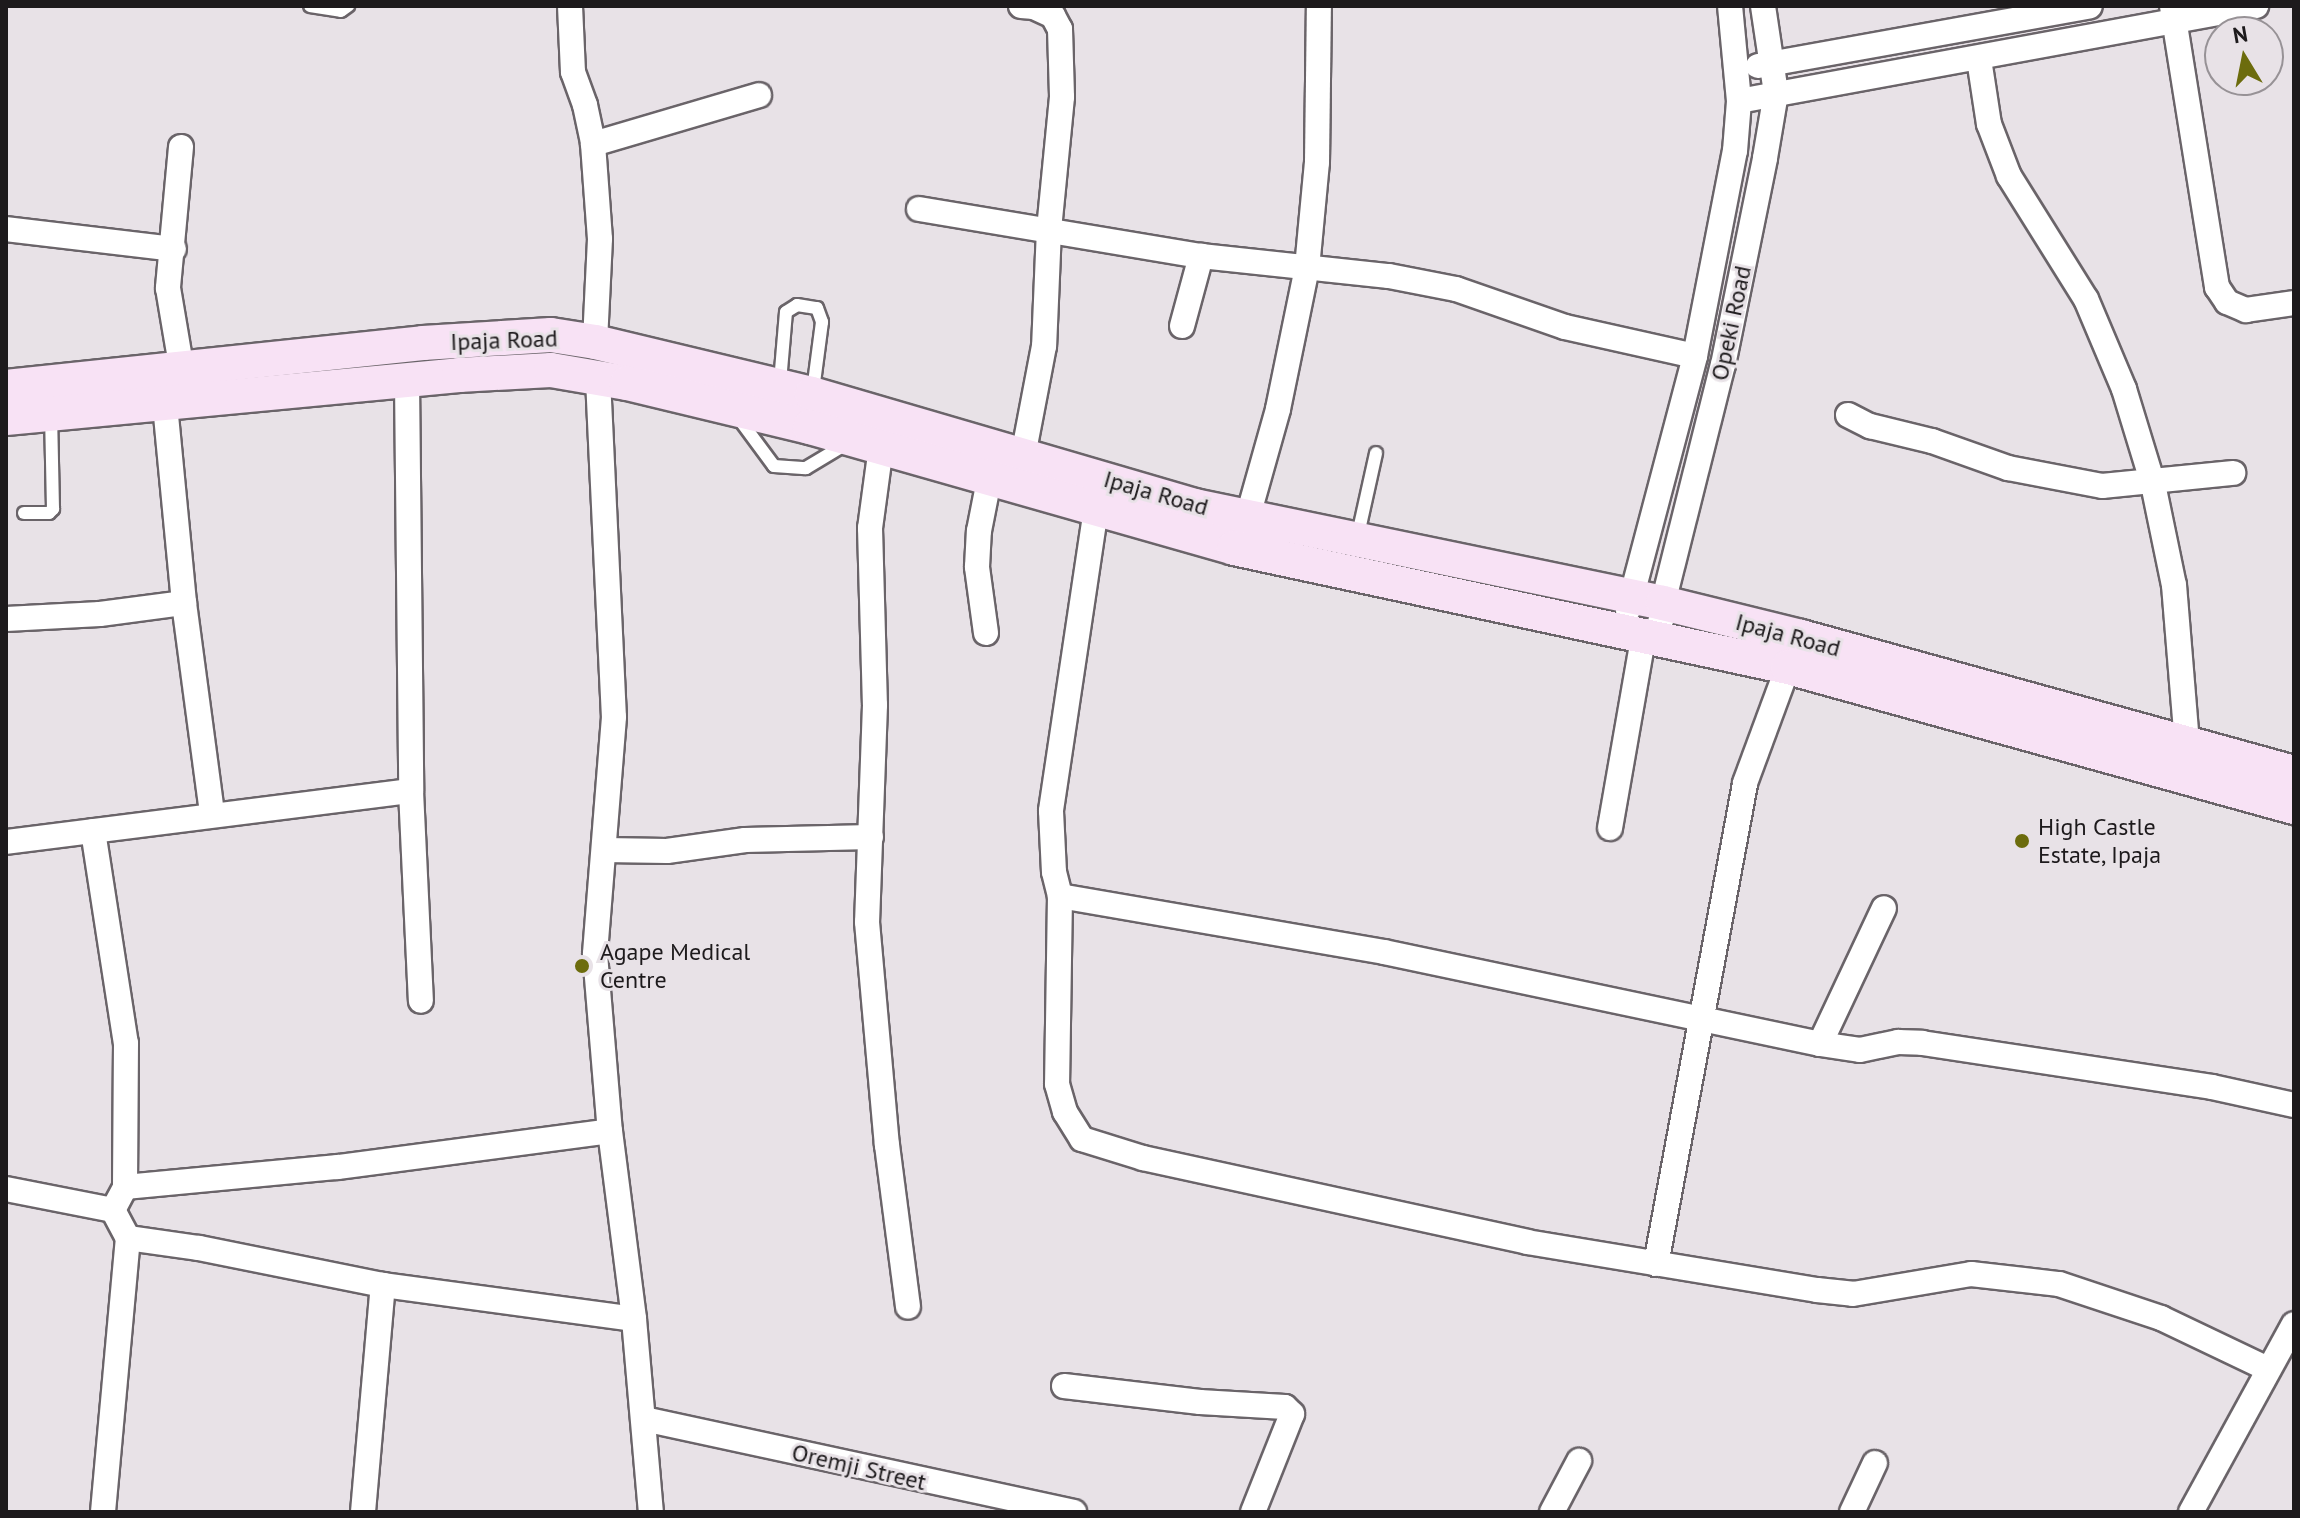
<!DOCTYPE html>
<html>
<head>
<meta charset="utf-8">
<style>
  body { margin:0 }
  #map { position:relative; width:2300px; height:1518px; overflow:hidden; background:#e8e2e7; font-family:"PT Sans",sans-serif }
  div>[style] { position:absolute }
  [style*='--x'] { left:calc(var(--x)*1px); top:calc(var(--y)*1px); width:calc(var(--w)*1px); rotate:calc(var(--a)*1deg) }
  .roads { filter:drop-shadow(2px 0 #6a6469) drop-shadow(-2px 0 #6a6469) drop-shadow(0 2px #6a6469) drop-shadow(0 -2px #6a6469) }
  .service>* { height:12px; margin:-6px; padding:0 6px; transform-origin:6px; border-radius:6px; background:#fff }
  .minor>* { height:24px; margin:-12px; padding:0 12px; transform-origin:12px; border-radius:12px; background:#fff }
  .secondary>* { height:34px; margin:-17px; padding:0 17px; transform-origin:17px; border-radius:17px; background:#f8e2f5 }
  .dots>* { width:22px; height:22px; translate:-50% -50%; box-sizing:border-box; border:4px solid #e8e2e7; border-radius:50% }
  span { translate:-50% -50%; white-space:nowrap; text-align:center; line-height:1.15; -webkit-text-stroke:6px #e8e2e7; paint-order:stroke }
  .street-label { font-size:24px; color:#1d1a1c }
  .poi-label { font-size:24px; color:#1d1a1c }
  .left { translate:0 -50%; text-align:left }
  .frame { position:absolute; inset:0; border:8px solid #1d1a1c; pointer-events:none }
  .north { position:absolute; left:2204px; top:16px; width:80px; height:80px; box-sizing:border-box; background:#e8e2e7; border:2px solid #979296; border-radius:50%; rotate:350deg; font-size:22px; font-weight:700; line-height:32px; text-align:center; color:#1d1a1c }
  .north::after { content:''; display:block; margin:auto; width:28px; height:36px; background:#6c6c0d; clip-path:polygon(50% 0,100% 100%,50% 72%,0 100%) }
</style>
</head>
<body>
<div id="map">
  <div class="roads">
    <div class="service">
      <div style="--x:310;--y:6;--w:31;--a:9"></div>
      <div style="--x:341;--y:11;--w:9;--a:-36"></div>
      <div style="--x:780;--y:382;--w:70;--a:-85.1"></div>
      <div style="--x:786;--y:312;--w:13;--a:-32"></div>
      <div style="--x:797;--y:305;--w:20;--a:9"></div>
      <div style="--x:817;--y:308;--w:15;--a:70"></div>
      <div style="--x:822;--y:322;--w:69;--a:97.5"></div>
      <div style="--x:737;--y:416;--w:62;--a:53.5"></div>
      <div style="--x:774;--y:466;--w:32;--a:4"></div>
      <div style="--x:806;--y:468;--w:47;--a:-31"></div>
      <div style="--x:24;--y:513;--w:25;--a:0"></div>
      <div style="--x:49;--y:513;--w:6;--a:-45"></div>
      <div style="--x:53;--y:509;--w:94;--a:-91.2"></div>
      <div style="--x:1357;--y:539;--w:88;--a:-77.5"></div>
    </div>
    <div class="minor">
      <div style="--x:570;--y:6;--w:66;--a:87.4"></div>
      <div style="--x:573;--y:72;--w:35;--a:70"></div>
      <div style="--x:585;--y:105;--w:40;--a:78"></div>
      <div style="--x:593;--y:144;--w:95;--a:85.8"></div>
      <div style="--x:600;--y:239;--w:103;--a:92.8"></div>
      <div style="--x:1021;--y:6;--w:13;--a:4"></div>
      <div style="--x:1034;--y:7;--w:21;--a:25"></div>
      <div style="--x:1053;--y:16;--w:15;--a:62"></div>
      <div style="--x:1060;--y:29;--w:68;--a:88.3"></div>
      <div style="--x:1062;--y:97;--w:133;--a:95.6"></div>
      <div style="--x:1049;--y:229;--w:117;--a:92.4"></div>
      <div style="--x:1044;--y:346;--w:112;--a:100.8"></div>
      <div style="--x:2172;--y:6;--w:285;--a:80.9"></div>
      <div style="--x:2217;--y:287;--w:18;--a:56"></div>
      <div style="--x:2227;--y:302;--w:21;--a:23"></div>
      <div style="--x:2246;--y:310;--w:49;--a:-8.3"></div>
      <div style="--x:1979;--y:59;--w:66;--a:81.3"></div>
      <div style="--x:1989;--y:124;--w:56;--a:69"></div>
      <div style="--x:2009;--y:176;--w:145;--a:58"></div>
      <div style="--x:2086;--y:299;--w:98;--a:67.1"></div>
      <div style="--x:2124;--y:389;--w:99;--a:73"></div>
      <div style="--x:2153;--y:484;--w:103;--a:78.3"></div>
      <div style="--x:2174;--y:585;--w:159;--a:85.3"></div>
      <div style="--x:1758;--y:66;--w:337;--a:-10.2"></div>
      <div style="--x:1739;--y:101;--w:526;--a:-10.41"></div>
      <div style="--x:593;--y:144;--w:173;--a:-16.4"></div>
      <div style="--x:181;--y:147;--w:142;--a:95.3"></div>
      <div style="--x:168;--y:288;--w:84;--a:80.4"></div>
      <div style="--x:919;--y:209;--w:286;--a:9.5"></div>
      <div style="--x:1201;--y:256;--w:189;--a:6.1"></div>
      <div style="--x:1389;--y:276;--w:68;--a:11"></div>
      <div style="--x:1456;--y:289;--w:115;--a:19.2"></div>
      <div style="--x:1565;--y:327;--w:133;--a:12.6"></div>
      <div style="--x:6;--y:229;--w:169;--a:6.8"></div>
      <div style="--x:1182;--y:326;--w:73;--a:-74.8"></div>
      <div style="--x:598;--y:379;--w:338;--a:87.3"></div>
      <div style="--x:614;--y:717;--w:238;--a:94.6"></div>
      <div style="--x:595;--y:954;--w:178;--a:85.2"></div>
      <div style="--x:610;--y:1131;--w:190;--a:82.7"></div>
      <div style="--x:634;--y:1319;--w:194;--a:85"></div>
      <div style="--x:407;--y:381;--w:410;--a:89.4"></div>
      <div style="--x:411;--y:791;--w:210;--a:87.3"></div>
      <div style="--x:165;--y:405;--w:199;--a:84.5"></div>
      <div style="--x:184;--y:603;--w:213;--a:82.4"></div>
      <div style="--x:1848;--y:415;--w:25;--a:27"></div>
      <div style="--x:1870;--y:426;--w:64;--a:13.6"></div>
      <div style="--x:1932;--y:441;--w:81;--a:19.6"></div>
      <div style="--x:2008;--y:468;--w:96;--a:10.8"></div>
      <div style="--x:2102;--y:486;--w:132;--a:-5.7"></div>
      <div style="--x:881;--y:447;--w:82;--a:97.7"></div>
      <div style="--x:870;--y:528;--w:177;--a:88.4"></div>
      <div style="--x:875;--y:705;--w:217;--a:92.1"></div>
      <div style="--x:867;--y:922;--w:224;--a:84.9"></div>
      <div style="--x:887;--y:1145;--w:163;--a:82.6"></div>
      <div style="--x:1096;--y:509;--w:305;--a:98.5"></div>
      <div style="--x:1051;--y:811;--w:61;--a:87.2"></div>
      <div style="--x:1054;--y:872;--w:25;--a:76"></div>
      <div style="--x:1060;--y:896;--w:188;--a:90.9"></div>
      <div style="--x:1057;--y:1084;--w:29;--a:74"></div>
      <div style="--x:1065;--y:1112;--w:32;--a:58"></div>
      <div style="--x:1082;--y:1139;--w:64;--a:17.3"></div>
      <div style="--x:1143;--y:1158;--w:393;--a:12.3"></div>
      <div style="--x:1527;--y:1242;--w:294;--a:9.4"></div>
      <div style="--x:1817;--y:1290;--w:36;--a:6"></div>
      <div style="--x:1853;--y:1294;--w:120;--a:-9.6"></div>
      <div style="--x:1971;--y:1274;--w:89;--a:6.5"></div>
      <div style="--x:2059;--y:1284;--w:108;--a:18.4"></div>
      <div style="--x:2161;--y:1318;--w:119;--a:25.5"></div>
      <div style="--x:1248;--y:516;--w:111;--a:-74.3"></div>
      <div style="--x:1278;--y:409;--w:144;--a:-78.4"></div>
      <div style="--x:1307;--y:268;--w:106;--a:-84.6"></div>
      <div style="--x:1317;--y:162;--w:156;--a:-89.3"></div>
      <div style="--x:1628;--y:610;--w:263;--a:-75.2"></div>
      <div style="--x:1695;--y:356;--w:209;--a:-79"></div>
      <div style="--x:1735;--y:151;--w:50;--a:-85.4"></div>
      <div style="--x:1739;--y:101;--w:95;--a:-95.4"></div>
      <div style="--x:6;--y:619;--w:94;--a:-3"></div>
      <div style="--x:100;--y:614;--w:85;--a:-7.5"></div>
      <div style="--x:986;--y:633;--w:67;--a:-97.8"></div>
      <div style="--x:977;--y:567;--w:36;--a:-87"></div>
      <div style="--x:979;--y:531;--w:52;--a:-78.9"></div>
      <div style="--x:1654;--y:636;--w:17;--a:-66"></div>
      <div style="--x:1661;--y:620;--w:17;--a:-83"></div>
      <div style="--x:1663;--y:603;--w:245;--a:-75.9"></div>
      <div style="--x:1723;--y:365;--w:211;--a:-78.5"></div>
      <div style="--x:1765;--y:158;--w:66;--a:-80.4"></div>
      <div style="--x:1776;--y:93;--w:88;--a:-98.5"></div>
      <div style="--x:1610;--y:828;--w:197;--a:-80.1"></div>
      <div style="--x:93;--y:831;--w:215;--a:81.2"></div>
      <div style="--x:126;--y:1043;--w:144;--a:90.4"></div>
      <div style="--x:6;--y:842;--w:408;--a:-7.2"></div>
      <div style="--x:605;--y:850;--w:62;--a:0.9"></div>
      <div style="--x:667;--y:851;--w:79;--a:-8"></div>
      <div style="--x:745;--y:840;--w:126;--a:-1.4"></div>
      <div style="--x:1060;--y:896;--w:329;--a:9.8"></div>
      <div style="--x:1384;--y:952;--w:446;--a:11.9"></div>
      <div style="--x:1820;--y:1044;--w:40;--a:8.5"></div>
      <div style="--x:1860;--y:1050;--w:39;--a:-12"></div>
      <div style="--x:1898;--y:1042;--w:24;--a:2"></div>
      <div style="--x:1922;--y:1043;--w:293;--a:8.6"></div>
      <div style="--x:2212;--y:1087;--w:84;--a:12.4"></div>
      <div style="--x:1820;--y:1044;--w:150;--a:-64.8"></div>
      <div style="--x:6;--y:1189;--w:109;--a:11.1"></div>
      <div style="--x:113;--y:1210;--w:32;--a:62"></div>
      <div style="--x:128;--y:1238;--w:72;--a:8"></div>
      <div style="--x:199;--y:1248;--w:188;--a:11.4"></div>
      <div style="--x:383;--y:1285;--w:253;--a:7.7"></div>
      <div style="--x:113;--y:1210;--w:26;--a:-62"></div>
      <div style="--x:125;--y:1187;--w:214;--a:-5.4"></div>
      <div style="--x:338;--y:1167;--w:274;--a:-7.5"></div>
      <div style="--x:1656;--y:1264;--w:489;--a:-79.5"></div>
      <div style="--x:1745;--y:783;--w:124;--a:-69.7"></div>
      <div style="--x:1064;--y:1386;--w:137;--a:6.7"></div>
      <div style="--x:1200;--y:1402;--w:85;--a:3.4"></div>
      <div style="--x:1285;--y:1407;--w:10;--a:45"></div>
      <div style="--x:1292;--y:1414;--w:105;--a:111.7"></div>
      <div style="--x:644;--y:1419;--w:440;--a:12.2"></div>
      <div style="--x:103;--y:1512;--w:275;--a:-84.8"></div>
      <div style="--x:363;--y:1512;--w:228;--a:-85"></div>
      <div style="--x:1552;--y:1512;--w:58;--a:-62.1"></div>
      <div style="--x:1852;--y:1512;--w:54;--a:-64.9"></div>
      <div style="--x:2191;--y:1512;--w:214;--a:-61.3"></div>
    </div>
    <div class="secondary">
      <div style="--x:6;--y:387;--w:419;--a:-6"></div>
      <div style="--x:423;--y:343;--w:128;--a:-3.6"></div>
      <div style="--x:551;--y:335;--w:45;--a:9"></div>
      <div style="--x:595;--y:342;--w:223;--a:13.5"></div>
      <div style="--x:812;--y:394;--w:399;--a:16.3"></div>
      <div style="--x:1195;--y:506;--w:478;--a:11.7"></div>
      <div style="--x:1663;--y:603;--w:142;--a:13.8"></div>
      <div style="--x:1801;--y:637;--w:511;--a:15.42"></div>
      <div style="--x:6;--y:418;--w:455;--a:-5.4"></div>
      <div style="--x:459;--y:375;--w:92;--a:-3.1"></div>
      <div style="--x:551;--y:370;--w:77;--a:9.7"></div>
      <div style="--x:627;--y:383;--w:188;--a:13.5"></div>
      <div style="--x:810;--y:427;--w:441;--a:15.9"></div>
      <div style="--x:1234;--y:548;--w:567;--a:12.12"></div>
      <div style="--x:1788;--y:667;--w:525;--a:15.47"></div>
    </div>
  </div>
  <div class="dots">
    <div style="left:2022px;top:841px;background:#6c6c0d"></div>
    <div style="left:582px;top:966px;background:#6c6c0d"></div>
  </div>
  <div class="street-label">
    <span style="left:1731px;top:323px;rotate:-78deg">Opeki Road</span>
    <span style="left:504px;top:340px;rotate:-2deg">Ipaja Road</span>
    <span style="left:1156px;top:493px;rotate:16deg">Ipaja Road</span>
    <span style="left:1788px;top:635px;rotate:15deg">Ipaja Road</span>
    <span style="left:859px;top:1467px;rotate:13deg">Oremji Street</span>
  </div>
  <div class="poi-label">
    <span class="left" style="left:2038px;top:841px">High Castle<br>Estate, Ipaja</span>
    <span class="left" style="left:600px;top:966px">Agape Medical<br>Centre</span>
  </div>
  <div class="frame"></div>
  <div class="north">N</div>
</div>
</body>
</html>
